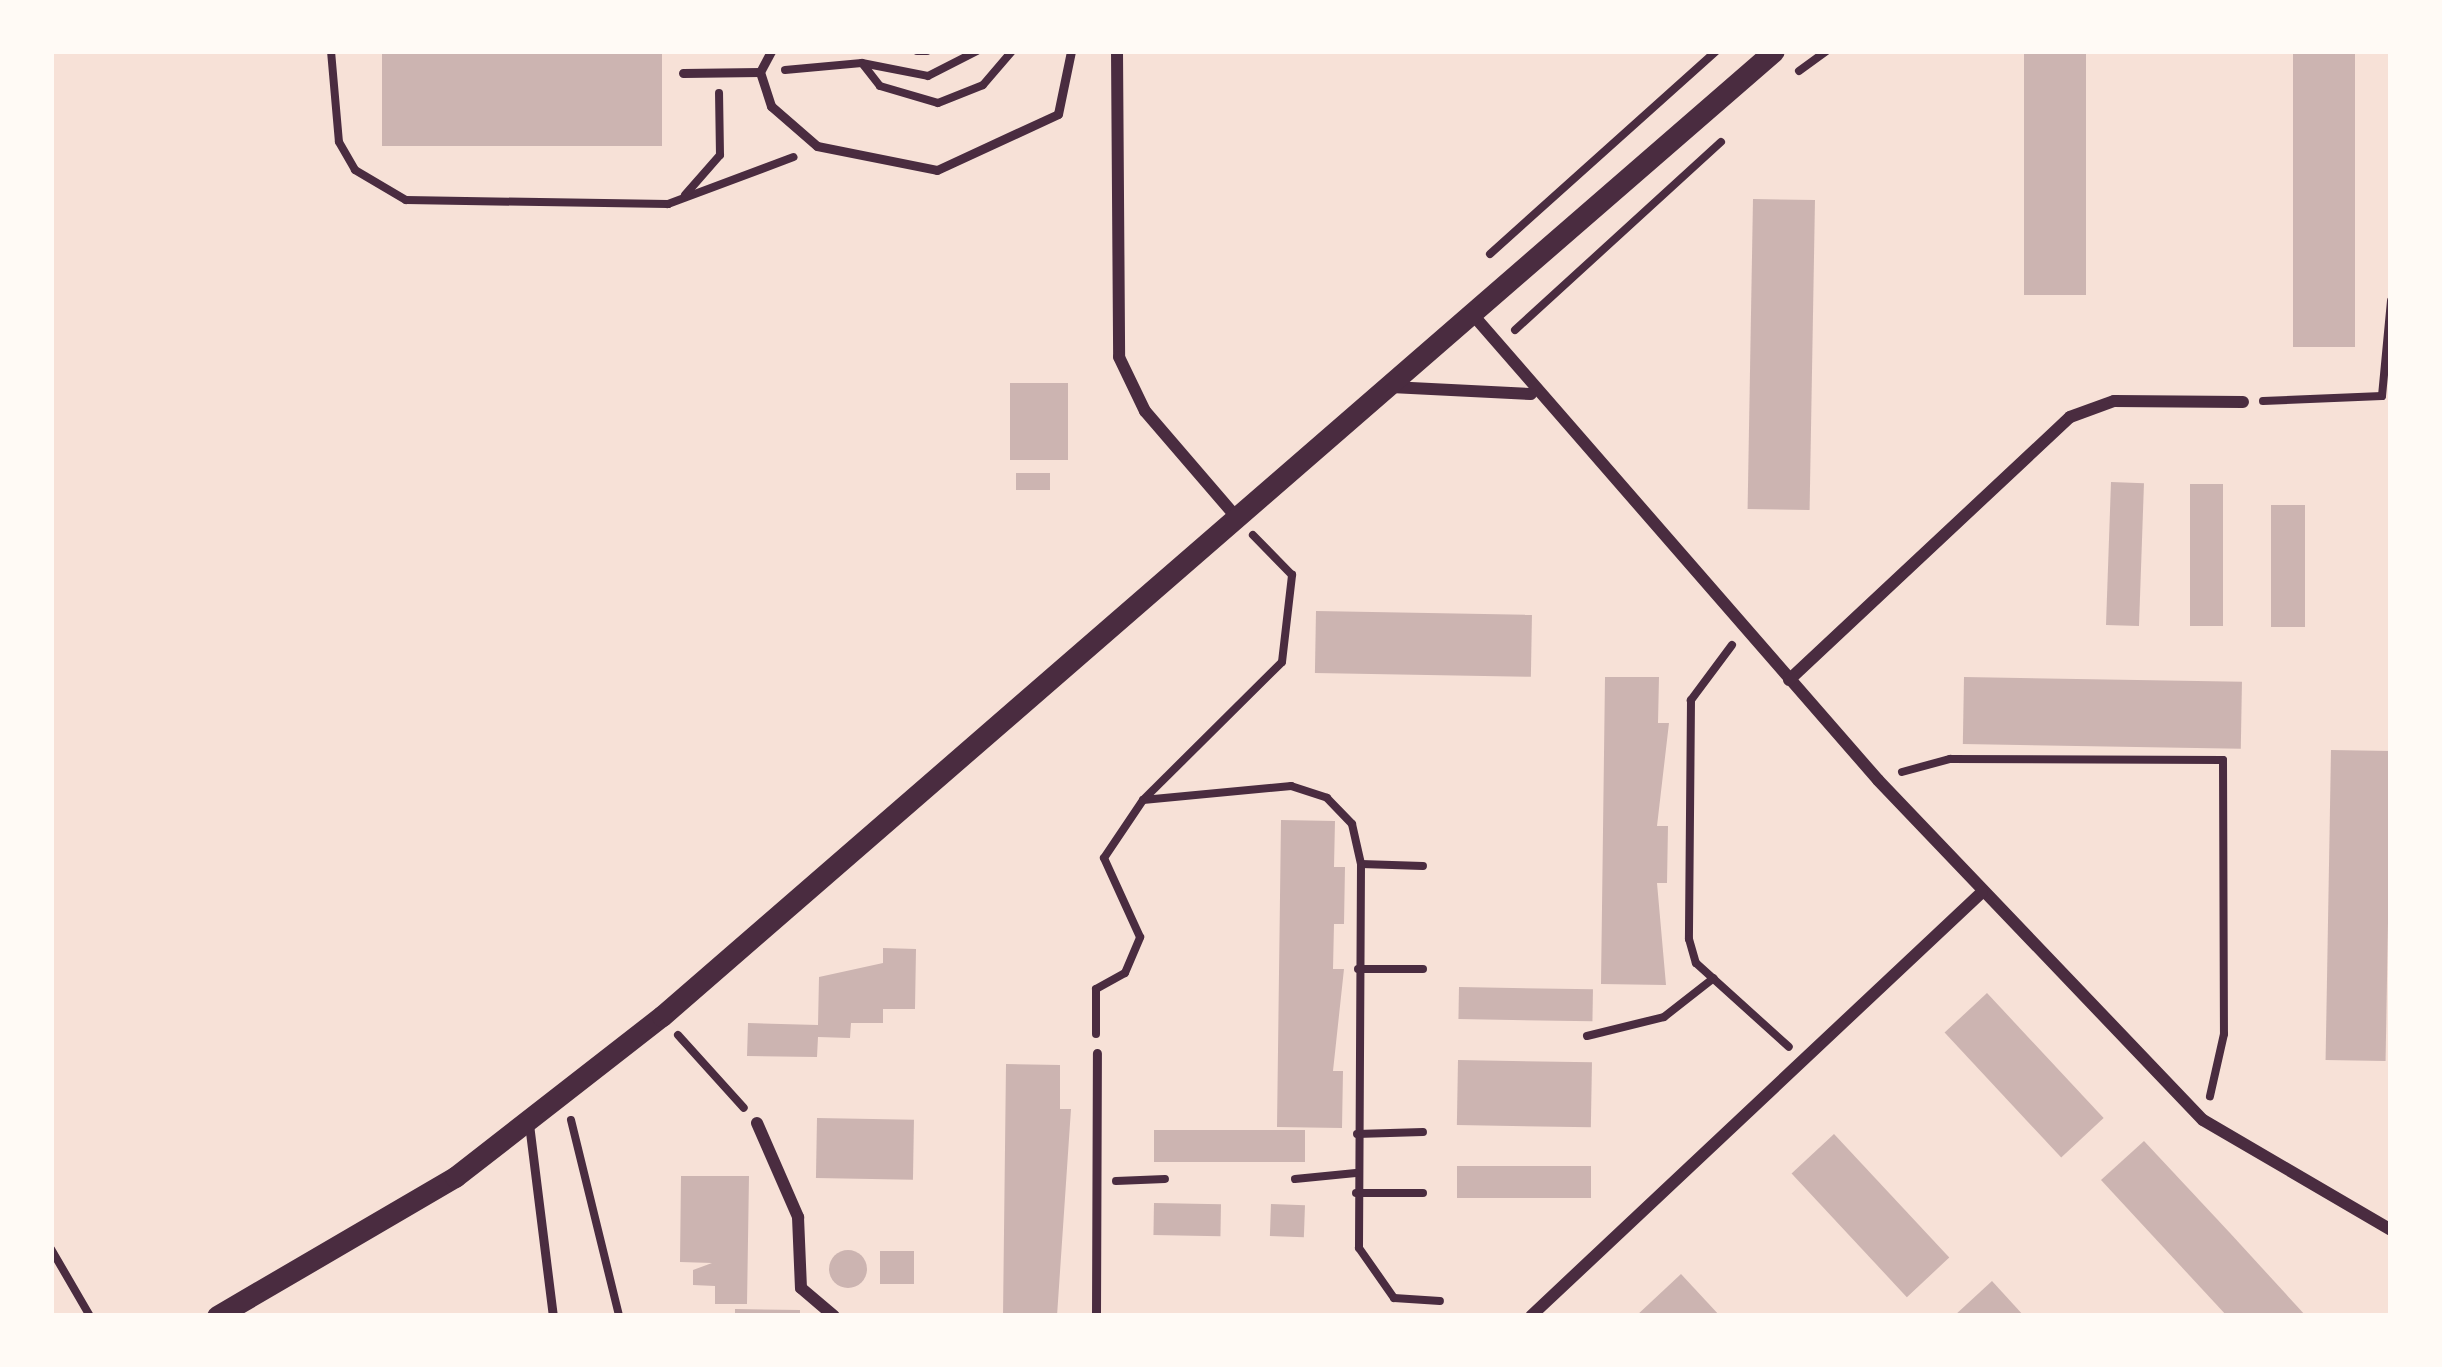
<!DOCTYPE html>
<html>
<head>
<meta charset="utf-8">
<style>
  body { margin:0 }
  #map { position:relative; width:2442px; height:1367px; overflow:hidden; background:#f7e1d7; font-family:Spectral,serif }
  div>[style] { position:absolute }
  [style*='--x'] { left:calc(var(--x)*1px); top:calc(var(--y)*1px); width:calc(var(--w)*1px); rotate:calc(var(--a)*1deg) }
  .building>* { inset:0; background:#ccb4b1; transform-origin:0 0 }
  .round { border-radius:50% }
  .path>* { height:8px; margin:-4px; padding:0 4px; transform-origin:4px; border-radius:4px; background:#4a2c40 }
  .service>* { height:9px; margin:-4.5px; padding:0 4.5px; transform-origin:4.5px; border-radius:4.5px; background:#4a2c40 }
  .minor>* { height:12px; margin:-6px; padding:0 6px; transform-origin:6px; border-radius:6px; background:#4a2c40 }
  .tertiary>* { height:21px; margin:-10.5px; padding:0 10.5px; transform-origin:10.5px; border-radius:10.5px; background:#4a2c40 }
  span { translate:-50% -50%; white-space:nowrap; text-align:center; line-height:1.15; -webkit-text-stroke:12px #fffaf5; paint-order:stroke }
  .frame { position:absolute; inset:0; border:54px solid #fffaf5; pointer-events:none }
</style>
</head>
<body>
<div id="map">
  <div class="building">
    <div style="left:382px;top:51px;width:280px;height:95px"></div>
    <div style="left:2024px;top:51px;width:62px;height:244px"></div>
    <div style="left:2293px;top:51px;width:62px;height:296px"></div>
    <div style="left:1753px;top:199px;width:62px;height:310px;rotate:1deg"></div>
    <div style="left:1010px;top:383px;width:58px;height:77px"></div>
    <div style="left:1016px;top:473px;width:34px;height:17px"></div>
    <div style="left:2111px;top:482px;width:33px;height:143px;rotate:2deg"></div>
    <div style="left:2190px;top:484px;width:33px;height:142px"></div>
    <div style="left:2271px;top:505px;width:34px;height:122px"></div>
    <div style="left:1316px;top:611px;width:216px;height:62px;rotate:1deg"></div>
    <div style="clip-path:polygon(1605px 677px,1659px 677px,1658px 723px,1669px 723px,1657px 826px,1668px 826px,1667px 883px,1657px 883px,1666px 985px,1601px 984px)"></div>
    <div style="left:1964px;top:677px;width:278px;height:67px;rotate:1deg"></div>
    <div style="left:2331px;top:750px;width:60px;height:310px;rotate:1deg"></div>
    <div style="clip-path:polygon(1281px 820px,1335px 821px,1334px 867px,1345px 867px,1344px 924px,1334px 924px,1333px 969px,1344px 969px,1333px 1071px,1343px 1071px,1342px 1128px,1277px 1127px)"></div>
    <div style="clip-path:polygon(883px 948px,916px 949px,915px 1009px,883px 1009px,883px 1023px,851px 1023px,850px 1038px,818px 1037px,817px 1057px,747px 1056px,748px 1023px,818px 1025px,819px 977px,883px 963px)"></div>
    <div style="left:1459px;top:987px;width:134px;height:32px;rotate:1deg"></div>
    <div style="left:1987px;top:993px;width:171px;height:58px;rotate:47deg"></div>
    <div style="left:1458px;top:1060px;width:134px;height:65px;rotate:1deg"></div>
    <div style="clip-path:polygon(1006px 1064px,1060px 1065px,1060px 1109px,1071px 1109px,1057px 1316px,1003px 1316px)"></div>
    <div style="left:817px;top:1118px;width:97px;height:60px;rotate:1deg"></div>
    <div style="left:1154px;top:1130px;width:151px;height:32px"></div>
    <div style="left:1834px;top:1134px;width:169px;height:58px;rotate:47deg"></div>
    <div style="clip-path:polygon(2144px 1141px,2230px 1233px,2306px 1316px,2227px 1316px,2101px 1180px)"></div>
    <div style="left:1457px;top:1166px;width:134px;height:32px"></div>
    <div style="clip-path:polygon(681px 1176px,749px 1176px,747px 1304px,715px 1304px,715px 1286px,693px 1285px,693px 1270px,712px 1263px,680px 1262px)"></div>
    <div style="left:1154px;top:1203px;width:67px;height:32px;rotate:1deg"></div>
    <div style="left:1271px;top:1204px;width:34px;height:32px;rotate:2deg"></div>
    <div class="round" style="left:829px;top:1250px;width:38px;height:38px"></div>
    <div style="left:880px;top:1251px;width:34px;height:33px"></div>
    <div style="clip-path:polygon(1681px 1274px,1720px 1316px,1636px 1316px)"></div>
    <div style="clip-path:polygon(1992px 1281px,2024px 1316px,1954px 1316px)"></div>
    <div style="clip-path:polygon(735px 1309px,800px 1310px,800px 1316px,735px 1316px)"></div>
  </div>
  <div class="path">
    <div style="--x:331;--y:51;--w:91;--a:85"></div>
    <div style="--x:339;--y:142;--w:32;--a:60"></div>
    <div style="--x:355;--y:170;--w:59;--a:30.5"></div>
    <div style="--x:406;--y:200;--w:262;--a:0.9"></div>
    <div style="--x:668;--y:204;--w:134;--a:-20.5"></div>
    <div style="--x:917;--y:51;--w:10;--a:0"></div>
    <div style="--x:862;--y:63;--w:67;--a:11.1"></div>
    <div style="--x:928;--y:76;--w:55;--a:-27"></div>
    <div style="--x:785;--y:70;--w:77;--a:-5.2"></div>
    <div style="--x:862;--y:63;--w:29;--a:52"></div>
    <div style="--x:880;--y:86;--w:60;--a:16.3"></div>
    <div style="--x:938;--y:103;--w:48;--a:-21.8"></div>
    <div style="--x:983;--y:85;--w:45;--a:-49.5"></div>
    <div style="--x:1799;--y:71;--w:34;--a:-36"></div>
    <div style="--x:685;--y:195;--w:53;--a:-48.8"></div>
    <div style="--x:720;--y:155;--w:62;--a:-90.9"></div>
    <div style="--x:1490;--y:254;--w:304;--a:-41.9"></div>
    <div style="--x:1515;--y:330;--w:279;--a:-42.4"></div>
    <div style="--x:2263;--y:401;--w:119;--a:-2.4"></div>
    <div style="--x:2382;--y:396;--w:96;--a:-84.6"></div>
    <div style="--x:1732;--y:645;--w:69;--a:126.7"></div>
    <div style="--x:1691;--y:700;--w:239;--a:90.5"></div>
    <div style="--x:1689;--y:939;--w:25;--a:74"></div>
    <div style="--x:1696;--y:963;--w:125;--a:42.1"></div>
    <div style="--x:1902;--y:772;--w:50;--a:-15.2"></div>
    <div style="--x:1950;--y:759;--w:273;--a:0.2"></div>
    <div style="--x:2223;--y:760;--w:274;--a:89.8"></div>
    <div style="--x:2224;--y:1034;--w:64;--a:102.7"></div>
    <div style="--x:1144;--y:799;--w:194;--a:-44.8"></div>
    <div style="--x:1282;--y:662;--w:88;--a:-83.4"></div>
    <div style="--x:1292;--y:575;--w:56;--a:-134.3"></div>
    <div style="--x:1361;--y:864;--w:62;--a:1.8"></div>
    <div style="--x:1358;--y:969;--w:65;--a:0"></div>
    <div style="--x:1096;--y:1034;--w:45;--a:-90"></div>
    <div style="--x:1096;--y:989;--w:33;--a:-29"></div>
    <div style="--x:1125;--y:973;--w:39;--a:-67"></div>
    <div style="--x:1140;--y:937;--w:87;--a:-114.5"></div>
    <div style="--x:1104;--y:858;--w:70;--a:-56.1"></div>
    <div style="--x:1143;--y:800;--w:149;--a:-5.4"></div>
    <div style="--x:1291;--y:786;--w:38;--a:18"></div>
    <div style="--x:1327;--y:798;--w:36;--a:46"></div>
    <div style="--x:1352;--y:824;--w:41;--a:77.3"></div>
    <div style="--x:1361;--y:864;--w:384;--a:90.3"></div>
    <div style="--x:1359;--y:1248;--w:61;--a:55"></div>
    <div style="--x:1394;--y:1298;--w:46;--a:3.7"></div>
    <div style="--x:678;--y:1035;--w:98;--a:47.9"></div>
    <div style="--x:1587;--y:1036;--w:79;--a:-13.9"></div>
    <div style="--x:1664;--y:1017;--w:63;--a:-38"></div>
    <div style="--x:571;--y:1120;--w:202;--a:76.2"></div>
    <div style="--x:1357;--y:1134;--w:66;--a:-1.7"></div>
    <div style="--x:1295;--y:1179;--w:61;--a:-5.6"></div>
    <div style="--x:1116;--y:1181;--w:49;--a:-2.3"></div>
    <div style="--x:1356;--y:1193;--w:67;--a:0"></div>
    <div style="--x:51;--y:1249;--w:78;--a:59.8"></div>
  </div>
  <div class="service">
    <div style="--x:760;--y:72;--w:36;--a:72"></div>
    <div style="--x:771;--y:106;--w:61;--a:41"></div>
    <div style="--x:817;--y:146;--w:122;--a:11.3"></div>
    <div style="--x:937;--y:170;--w:133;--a:-24.8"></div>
    <div style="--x:1058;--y:114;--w:64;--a:-78.3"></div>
    <div style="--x:683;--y:73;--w:77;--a:-0.7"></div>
    <div style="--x:760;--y:72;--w:24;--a:-62"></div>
    <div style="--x:529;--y:1124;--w:193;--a:82.9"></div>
    <div style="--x:1096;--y:1316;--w:263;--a:-89.8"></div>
  </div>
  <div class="minor">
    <div style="--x:1117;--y:51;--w:306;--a:89.6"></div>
    <div style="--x:1119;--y:357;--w:60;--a:64.3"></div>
    <div style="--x:1145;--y:411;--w:143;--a:49.3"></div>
    <div style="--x:1474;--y:316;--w:615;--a:48.95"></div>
    <div style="--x:1878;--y:780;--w:470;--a:46.3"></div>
    <div style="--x:2203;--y:1120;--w:218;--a:30.3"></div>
    <div style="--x:1391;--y:387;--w:140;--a:2.9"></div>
    <div style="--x:1789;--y:680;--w:385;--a:-43.1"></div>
    <div style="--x:2070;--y:417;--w:47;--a:-20"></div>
    <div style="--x:2114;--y:401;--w:129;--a:0.4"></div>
    <div style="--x:757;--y:1123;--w:103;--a:66.4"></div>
    <div style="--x:798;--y:1217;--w:71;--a:87.6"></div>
    <div style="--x:801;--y:1288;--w:43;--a:40.3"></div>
    <div style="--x:1531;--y:1316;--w:619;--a:-43.23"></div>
  </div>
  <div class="tertiary">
    <div style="--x:217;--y:1316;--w:276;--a:-30.3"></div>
    <div style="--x:455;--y:1177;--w:262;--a:-37.9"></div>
    <div style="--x:662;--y:1016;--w:1472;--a:-40.95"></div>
  </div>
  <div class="frame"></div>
</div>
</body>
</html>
